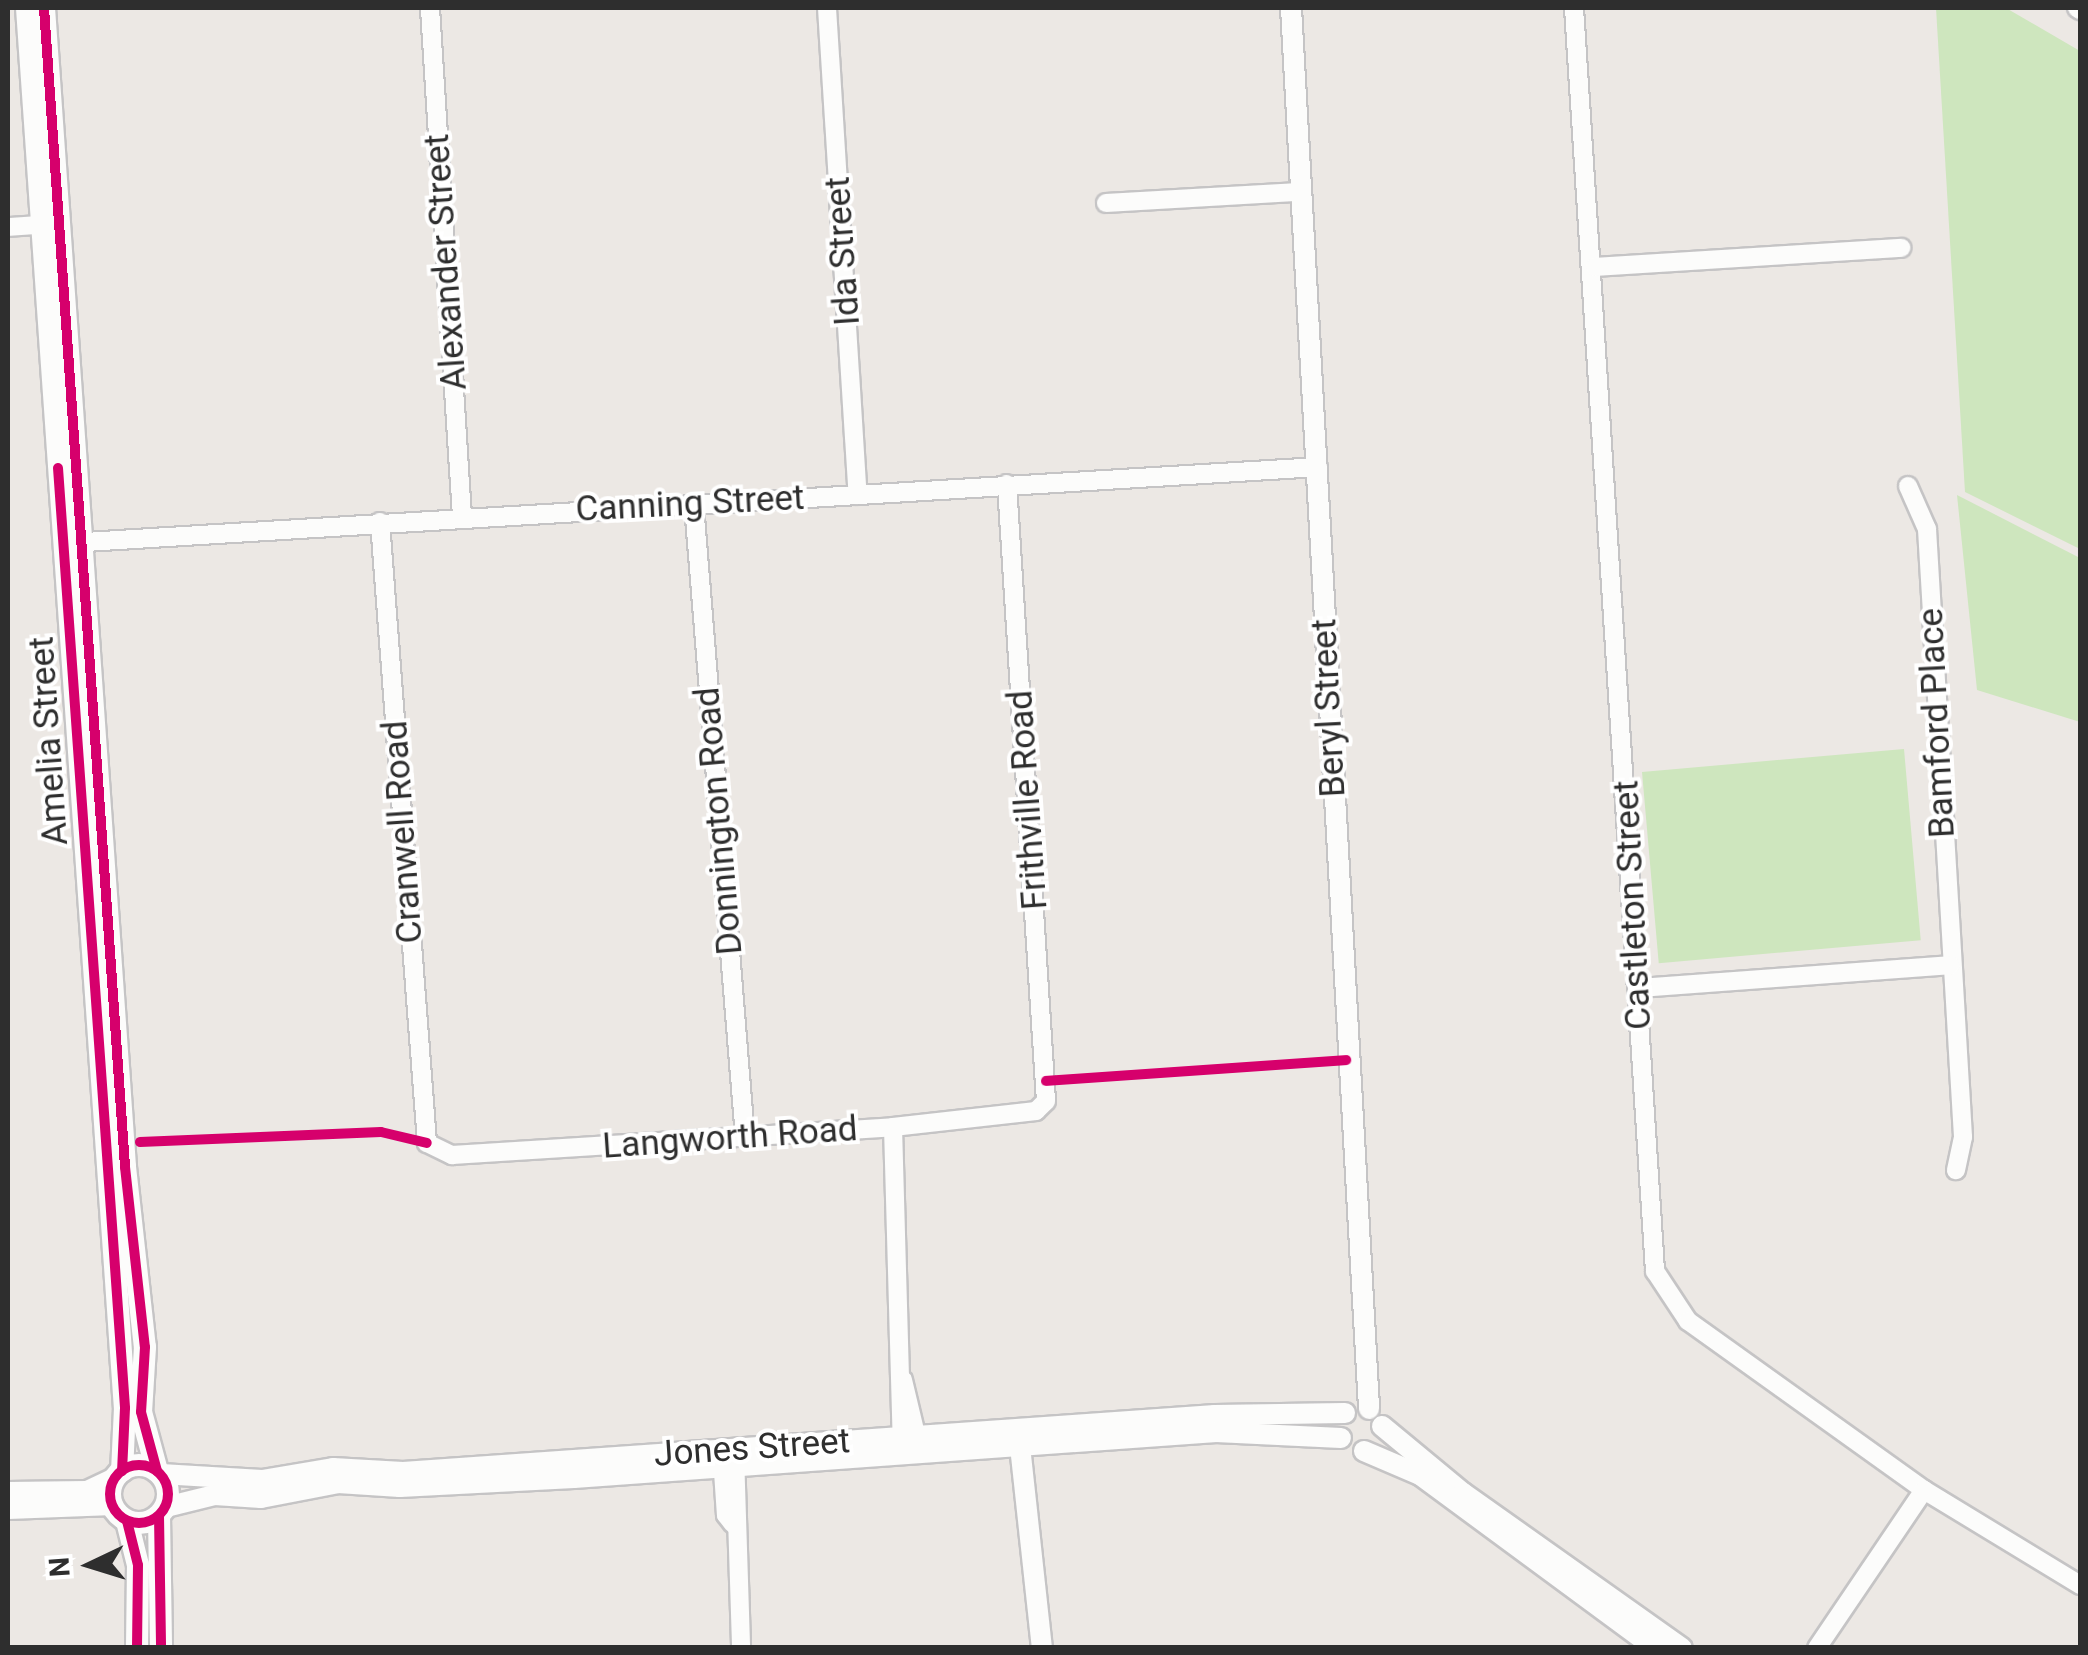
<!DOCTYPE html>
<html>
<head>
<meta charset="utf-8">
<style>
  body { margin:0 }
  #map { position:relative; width:2088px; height:1655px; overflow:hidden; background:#ece8e4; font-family:Roboto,sans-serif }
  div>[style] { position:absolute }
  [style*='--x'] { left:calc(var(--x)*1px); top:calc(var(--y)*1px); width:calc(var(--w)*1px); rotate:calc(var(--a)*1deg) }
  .green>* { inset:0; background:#cee6be; transform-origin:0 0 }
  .roads { filter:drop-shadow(2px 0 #c5c4c5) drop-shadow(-2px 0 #c5c4c5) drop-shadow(0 2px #c5c4c5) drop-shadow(0 -2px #c5c4c5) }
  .minor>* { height:18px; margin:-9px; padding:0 9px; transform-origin:9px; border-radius:9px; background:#fcfcfb }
  .tertiary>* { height:20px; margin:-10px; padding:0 10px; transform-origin:10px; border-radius:10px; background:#fcfcfb }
  .secondary>* { height:22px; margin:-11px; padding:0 11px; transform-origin:11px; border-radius:11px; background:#fcfcfb }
  .secondary>.ring { margin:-11px; padding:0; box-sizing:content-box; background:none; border:22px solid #fcfcfb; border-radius:50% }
  .cycleway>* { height:10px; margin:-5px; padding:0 5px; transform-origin:5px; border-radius:5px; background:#d6006c }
  .cycleway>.ring { margin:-5px; padding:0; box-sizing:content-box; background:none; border:10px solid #d6006c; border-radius:50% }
  span { translate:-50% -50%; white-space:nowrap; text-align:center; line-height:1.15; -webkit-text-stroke:8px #fff; paint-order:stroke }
  .street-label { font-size:35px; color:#2e2e2e }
  .frame { position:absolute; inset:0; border:10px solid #2e2e2e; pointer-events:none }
  .north { position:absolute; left:40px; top:1515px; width:100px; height:100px; -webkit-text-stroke:8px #fff; paint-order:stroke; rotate:266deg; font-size:28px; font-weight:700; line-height:40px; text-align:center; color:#2e2e2e }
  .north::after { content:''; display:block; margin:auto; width:35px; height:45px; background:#2e2e2e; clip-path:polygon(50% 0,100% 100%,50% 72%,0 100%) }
</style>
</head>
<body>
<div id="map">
  <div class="green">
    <div style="clip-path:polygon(1936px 8px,2006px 8px,2080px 51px,2080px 549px,1965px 492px)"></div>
    <div style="clip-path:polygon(1957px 495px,2080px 558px,2080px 722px,1977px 690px)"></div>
    <div style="left:1904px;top:749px;width:192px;height:263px;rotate:85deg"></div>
  </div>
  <div class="roads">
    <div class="minor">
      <div style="--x:430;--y:8;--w:509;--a:86.4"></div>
      <div style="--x:827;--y:8;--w:488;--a:86.4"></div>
      <div style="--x:1574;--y:8;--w:1266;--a:86.33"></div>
      <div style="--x:1655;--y:1271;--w:60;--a:56.6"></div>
      <div style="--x:1688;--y:1321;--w:290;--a:35.6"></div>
      <div style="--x:1924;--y:1490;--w:183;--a:31.3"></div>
      <div style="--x:2077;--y:8;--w:4;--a:34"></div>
      <div style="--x:1106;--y:203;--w:193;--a:-3.3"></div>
      <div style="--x:8;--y:227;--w:44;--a:-3.9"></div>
      <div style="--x:1595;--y:267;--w:307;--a:-3.6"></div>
      <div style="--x:1908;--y:486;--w:47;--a:66.2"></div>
      <div style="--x:1927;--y:529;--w:609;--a:86.61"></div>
      <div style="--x:1963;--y:1137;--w:34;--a:102"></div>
      <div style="--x:694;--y:505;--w:634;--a:85.39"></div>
      <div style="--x:380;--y:522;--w:623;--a:85.67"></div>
      <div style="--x:427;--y:1143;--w:28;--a:26"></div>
      <div style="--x:452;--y:1155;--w:442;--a:-3.6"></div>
      <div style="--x:893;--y:1127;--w:144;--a:-6.4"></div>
      <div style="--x:1036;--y:1111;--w:14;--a:-45"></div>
      <div style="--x:1046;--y:1101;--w:618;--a:-93.62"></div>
      <div style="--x:69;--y:543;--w:1251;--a:-3.48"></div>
      <div style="--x:1638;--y:988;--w:313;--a:-4.2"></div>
      <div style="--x:893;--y:1127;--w:323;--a:88.4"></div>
      <div style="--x:903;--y:1380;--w:69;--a:76.6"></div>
      <div style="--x:735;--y:1454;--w:194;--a:88.2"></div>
      <div style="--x:722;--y:1457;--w:58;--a:86.1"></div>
      <div style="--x:726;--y:1515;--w:11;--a:52"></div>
      <div style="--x:1817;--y:1648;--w:191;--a:-55.9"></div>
    </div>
    <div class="tertiary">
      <div style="--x:1291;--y:8;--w:1403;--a:86.81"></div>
      <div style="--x:1382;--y:1426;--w:105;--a:39.6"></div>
      <div style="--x:1463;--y:1493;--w:268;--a:35.3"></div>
      <div style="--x:1019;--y:1437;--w:212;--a:83.8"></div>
      <div style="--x:1364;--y:1451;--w:61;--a:23.2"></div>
      <div style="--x:1420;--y:1475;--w:292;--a:36.4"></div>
      <div style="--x:161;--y:1474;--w:101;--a:3.4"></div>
      <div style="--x:262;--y:1480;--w:72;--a:-9.6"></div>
      <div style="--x:333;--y:1468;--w:70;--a:3.3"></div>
      <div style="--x:403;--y:1472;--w:814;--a:-4.02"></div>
      <div style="--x:1215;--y:1415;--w:130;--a:-0.9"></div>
      <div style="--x:8;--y:1492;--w:79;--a:-0.7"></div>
      <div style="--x:87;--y:1491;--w:31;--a:-25"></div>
      <div style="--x:166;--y:1507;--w:50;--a:-13.8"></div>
      <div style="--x:215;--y:1495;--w:46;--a:3.7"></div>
      <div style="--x:261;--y:1498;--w:78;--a:-11"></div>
      <div style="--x:338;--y:1483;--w:62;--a:3.7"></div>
      <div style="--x:400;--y:1487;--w:174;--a:-3"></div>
      <div style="--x:574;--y:1478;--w:644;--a:-4.1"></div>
      <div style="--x:1216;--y:1432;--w:125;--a:2.7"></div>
      <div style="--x:8;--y:1509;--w:105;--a:-2.2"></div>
    </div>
    <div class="secondary">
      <div style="--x:27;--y:8;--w:1403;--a:86"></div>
      <div style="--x:125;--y:1408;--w:63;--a:92.7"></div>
      <div style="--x:44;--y:8;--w:1162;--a:86"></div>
      <div style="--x:125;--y:1167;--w:181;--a:83.7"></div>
      <div style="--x:145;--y:1347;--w:65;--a:93.5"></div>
      <div style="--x:141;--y:1412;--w:61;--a:74.8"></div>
      <div class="ring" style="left:110px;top:1465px;width:36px;height:36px"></div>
      <div style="--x:159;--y:1516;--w:132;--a:89.1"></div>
      <div style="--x:127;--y:1521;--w:45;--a:76"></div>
      <div style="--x:138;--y:1565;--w:83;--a:90.7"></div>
    </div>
  </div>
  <div class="cycleway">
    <div style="--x:44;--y:8;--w:1162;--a:86"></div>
    <div style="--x:125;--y:1167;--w:181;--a:83.7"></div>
    <div style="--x:145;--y:1347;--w:65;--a:93.5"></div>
    <div style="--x:141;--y:1412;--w:61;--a:74.8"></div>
    <div style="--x:58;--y:468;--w:942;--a:85.92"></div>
    <div style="--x:125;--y:1408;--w:63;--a:92.7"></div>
    <div style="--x:1046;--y:1081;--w:301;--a:-4"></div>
    <div style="--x:140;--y:1142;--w:241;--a:-2.4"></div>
    <div style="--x:381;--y:1132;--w:47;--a:13.4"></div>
    <div class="ring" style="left:110px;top:1465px;width:48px;height:48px"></div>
    <div style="--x:159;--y:1516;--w:132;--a:89.1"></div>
    <div style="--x:127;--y:1521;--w:45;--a:76"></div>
    <div style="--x:138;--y:1565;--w:83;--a:90.7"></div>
  </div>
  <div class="street-label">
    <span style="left:843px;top:251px;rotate:-94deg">Ida Street</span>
    <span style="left:446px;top:262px;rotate:-94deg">Alexander Street</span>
    <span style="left:690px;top:504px;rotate:-3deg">Canning Street</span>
    <span style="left:1329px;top:708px;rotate:-93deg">Beryl Street</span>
    <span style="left:1937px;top:723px;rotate:-93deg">Bamford Place</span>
    <span style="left:49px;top:741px;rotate:-94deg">Amelia Street</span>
    <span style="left:1028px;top:800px;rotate:-94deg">Frithville Road</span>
    <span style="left:719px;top:821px;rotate:-95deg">Donnington Road</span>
    <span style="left:403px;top:832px;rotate:-94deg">Cranwell Road</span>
    <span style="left:1633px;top:905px;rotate:-93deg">Castleton Street</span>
    <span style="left:730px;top:1138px;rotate:-4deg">Langworth Road</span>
    <span style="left:752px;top:1448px;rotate:-4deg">Jones Street</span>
  </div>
  <div class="frame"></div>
  <div class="north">N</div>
</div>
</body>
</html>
